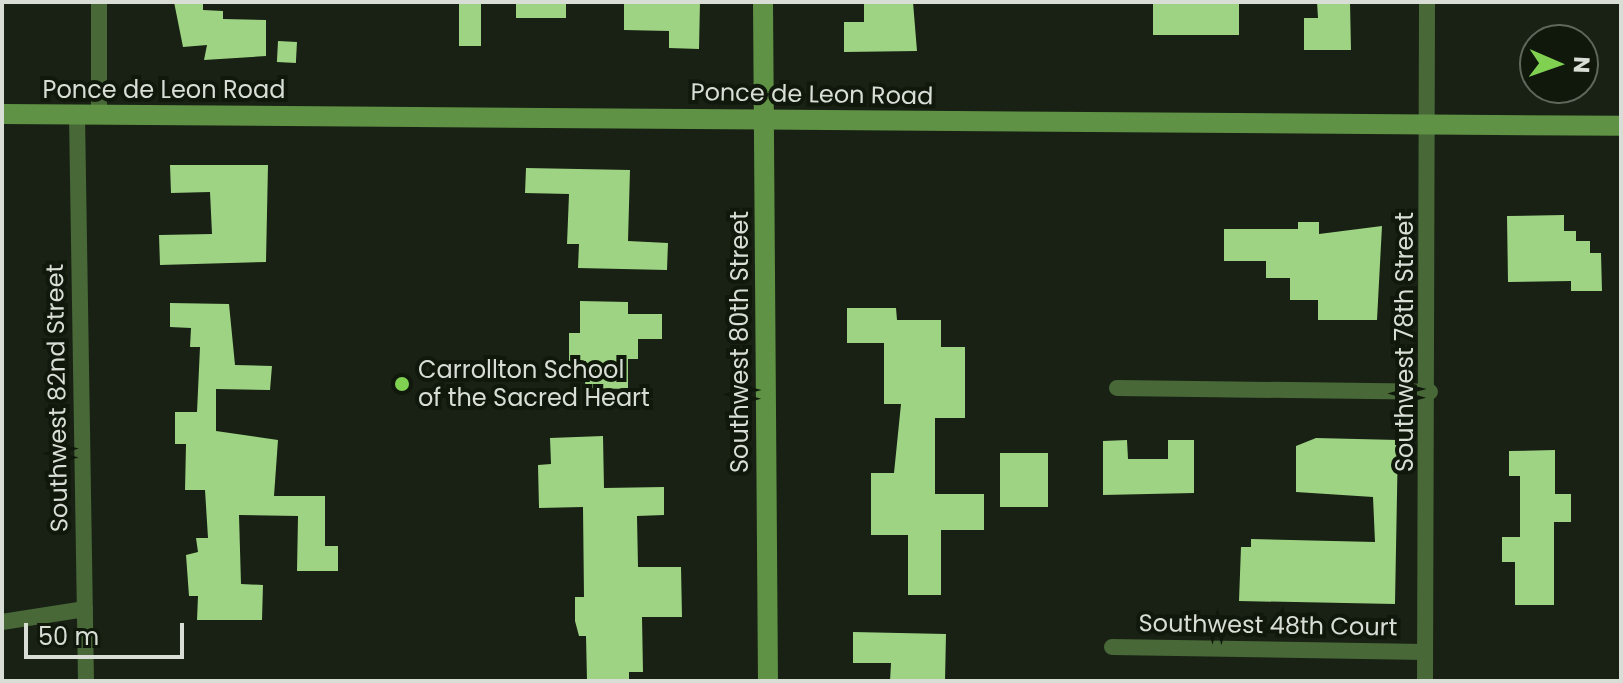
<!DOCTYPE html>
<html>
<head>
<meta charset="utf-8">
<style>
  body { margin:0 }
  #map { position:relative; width:1623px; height:683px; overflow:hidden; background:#182114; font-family:Poppins,sans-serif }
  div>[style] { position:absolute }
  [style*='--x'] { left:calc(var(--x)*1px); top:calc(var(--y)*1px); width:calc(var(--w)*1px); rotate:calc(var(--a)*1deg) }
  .building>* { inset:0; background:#9dd383; transform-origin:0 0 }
  .street>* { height:16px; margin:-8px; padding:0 8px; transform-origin:8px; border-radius:8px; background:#486838 }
  .secondary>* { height:20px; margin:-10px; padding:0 10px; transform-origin:10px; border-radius:10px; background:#5f9244 }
  .dots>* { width:22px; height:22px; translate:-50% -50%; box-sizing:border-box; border:4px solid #0f180b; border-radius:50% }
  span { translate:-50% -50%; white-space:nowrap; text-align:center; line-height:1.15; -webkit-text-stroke:8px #0f180b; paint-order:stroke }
  .street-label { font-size:24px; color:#d8ded5 }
  .poi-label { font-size:24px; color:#d8ded5 }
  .left { translate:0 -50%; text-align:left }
  .frame { position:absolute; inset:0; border:4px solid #d8ded5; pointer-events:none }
  .north { position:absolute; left:1519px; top:24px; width:80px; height:80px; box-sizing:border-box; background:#0f180b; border:2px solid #5f675c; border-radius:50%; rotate:92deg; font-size:22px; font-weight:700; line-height:32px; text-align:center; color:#d8ded5 }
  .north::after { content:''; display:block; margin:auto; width:28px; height:36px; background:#80d052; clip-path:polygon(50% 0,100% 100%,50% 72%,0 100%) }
  .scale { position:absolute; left:24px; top:623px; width:160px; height:36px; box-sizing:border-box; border:4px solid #d8ded5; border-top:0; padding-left:10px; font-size:24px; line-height:28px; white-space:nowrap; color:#d8ded5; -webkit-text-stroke:6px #0f180b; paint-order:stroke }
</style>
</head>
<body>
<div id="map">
  <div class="building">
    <div style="clip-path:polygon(174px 2px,203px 2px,203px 10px,223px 11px,223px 19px,266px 20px,266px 56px,204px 60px,207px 45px,183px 47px)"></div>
    <div style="left:459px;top:2px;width:22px;height:44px"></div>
    <div style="left:516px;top:2px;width:50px;height:16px"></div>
    <div style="clip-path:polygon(624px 2px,700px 2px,699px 49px,669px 48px,669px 31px,624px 30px)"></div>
    <div style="clip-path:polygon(864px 2px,913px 2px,917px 51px,844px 52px,844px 22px,864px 22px)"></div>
    <div style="left:1153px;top:2px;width:86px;height:33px"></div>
    <div style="clip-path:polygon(1317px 2px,1350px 2px,1351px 50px,1304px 50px,1304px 18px,1318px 18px)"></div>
    <div style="left:278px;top:41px;width:19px;height:21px;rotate:3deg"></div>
    <div style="clip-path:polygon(170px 165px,268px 165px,266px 262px,160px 265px,159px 235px,212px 234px,210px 192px,171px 193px)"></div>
    <div style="clip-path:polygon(526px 168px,630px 170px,628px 241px,668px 243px,667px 270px,578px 268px,579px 244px,567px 244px,569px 194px,525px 193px)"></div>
    <div style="clip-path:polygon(1564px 215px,1564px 231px,1576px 231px,1576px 241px,1590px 241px,1590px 253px,1601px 253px,1602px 291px,1571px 291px,1571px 281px,1508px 282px,1507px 216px)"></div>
    <div style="clip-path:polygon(1298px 222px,1319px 222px,1319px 234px,1382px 226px,1377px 320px,1318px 320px,1318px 300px,1290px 300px,1290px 278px,1266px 278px,1266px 261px,1224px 261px,1224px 229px,1298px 229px)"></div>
    <div style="clip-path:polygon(580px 301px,628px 302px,628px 314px,662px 314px,662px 339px,638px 339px,638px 359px,628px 359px,628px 389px,585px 388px,586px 361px,569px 361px,569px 333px,580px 333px)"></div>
    <div style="clip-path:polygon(170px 303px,229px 304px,235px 365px,272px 366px,270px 390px,216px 389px,216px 431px,278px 440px,274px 496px,325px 496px,325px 546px,338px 546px,338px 571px,297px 571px,298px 516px,239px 515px,241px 584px,263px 585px,262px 620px,197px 620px,198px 596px,189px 596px,186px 555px,198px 552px,196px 538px,208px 538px,205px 490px,185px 490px,186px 444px,175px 444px,175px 412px,197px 412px,200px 347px,190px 347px,191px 328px,170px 327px)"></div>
    <div style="clip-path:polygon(847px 308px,896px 308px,897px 320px,941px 320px,941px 347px,965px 347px,965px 418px,935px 418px,935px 494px,984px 494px,984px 530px,941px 530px,941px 595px,908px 595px,908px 535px,871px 535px,871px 473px,894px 473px,901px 404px,884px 404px,884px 343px,847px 343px)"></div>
    <div style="clip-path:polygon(603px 436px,604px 488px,664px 487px,664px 515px,637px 516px,638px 567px,681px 567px,682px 617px,642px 617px,643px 672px,629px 672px,629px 681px,587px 681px,586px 636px,579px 636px,575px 621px,575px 597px,584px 597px,583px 507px,539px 508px,538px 465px,551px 464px,550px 438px)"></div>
    <div style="clip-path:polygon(1316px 438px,1398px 440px,1395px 604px,1239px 601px,1241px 547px,1251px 547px,1251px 539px,1375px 542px,1373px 497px,1296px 492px,1296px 446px)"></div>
    <div style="clip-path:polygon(1127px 440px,1128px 459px,1168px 459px,1168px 440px,1194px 440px,1194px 493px,1103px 495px,1103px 441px)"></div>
    <div style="clip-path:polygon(1555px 450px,1555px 494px,1571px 494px,1571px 522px,1554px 522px,1554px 605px,1515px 605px,1515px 562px,1502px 562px,1502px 537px,1520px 537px,1520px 476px,1509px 476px,1509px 451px)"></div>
    <div style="left:1000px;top:453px;width:48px;height:54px"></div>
    <div style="clip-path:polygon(853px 632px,946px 634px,945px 681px,890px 681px,891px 663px,853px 663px)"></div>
  </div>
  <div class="street">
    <div style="--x:99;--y:2;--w:113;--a:90"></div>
    <div style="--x:77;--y:115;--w:566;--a:89.09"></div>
    <div style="--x:1117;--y:388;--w:313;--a:0.7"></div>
    <div style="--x:2;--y:622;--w:84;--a:-8.9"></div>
    <div style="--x:1112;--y:647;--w:313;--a:0.9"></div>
    <div style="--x:1425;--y:681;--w:679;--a:-89.83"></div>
  </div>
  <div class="secondary">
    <div style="--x:763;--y:2;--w:679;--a:89.58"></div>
    <div style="--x:2;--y:114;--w:1619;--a:0.42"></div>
  </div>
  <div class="dots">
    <div style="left:402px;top:384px;background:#80d052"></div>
  </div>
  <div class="street-label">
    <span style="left:164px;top:90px">Ponce de Leon Road</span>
    <span style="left:812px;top:94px;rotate:1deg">Ponce de Leon Road</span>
    <span style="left:740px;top:342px;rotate:-90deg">Southwest 80th Street</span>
    <span style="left:1405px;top:342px;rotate:-90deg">Southwest 78th Street</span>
    <span style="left:57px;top:398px;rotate:-91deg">Southwest 82nd Street</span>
    <span style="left:1268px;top:625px;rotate:1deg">Southwest 48th Court</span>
  </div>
  <div class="poi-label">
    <span class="left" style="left:418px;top:384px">Carrollton School<br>of the Sacred Heart</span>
  </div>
  <div class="frame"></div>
  <div class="north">N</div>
  <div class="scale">50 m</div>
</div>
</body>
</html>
